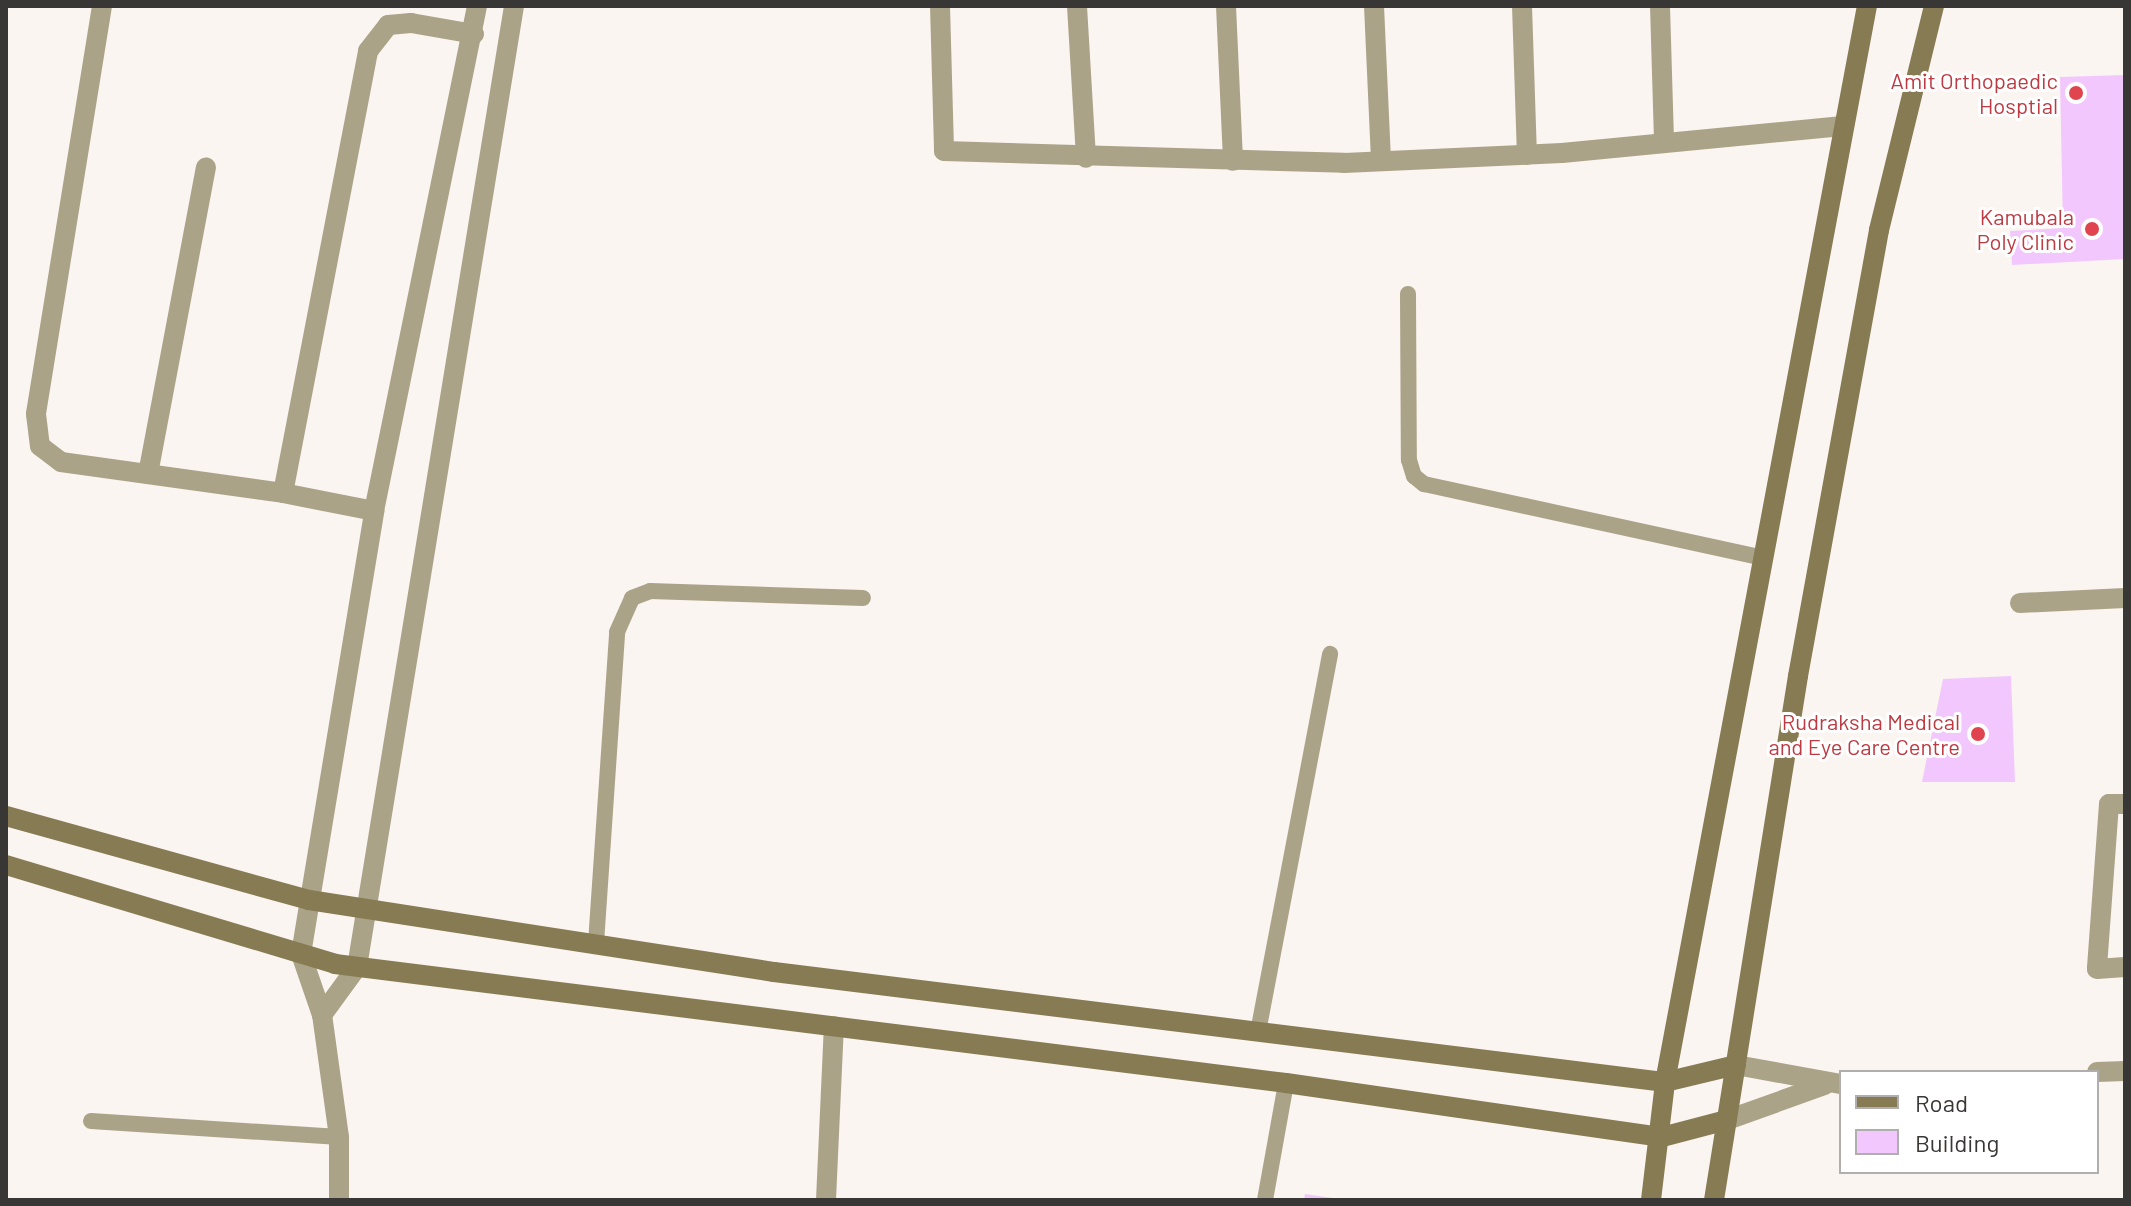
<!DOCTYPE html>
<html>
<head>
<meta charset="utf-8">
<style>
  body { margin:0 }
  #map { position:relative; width:2131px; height:1206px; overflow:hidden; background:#faf5f1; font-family:Barlow,sans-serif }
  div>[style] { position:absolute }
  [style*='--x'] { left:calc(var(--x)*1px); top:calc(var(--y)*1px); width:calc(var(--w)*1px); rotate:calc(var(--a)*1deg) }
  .building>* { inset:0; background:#f2c7fd }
  .lane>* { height:16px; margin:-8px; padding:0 8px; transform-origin:8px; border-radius:8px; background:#aba388 }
  .street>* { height:20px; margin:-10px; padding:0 10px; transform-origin:10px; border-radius:10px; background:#aba388 }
  .secondary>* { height:20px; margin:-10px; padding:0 10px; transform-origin:10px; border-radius:10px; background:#877b53 }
  .dots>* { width:22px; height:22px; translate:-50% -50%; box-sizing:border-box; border:4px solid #fff; border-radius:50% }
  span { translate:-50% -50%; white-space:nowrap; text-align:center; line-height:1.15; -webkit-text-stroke:6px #fff; paint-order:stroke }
  .health-label { font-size:22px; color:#be3a42 }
  .right { translate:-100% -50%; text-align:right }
  .frame { position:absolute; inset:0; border:8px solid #393735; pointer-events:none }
  .legend { position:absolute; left:1839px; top:1070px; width:260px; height:104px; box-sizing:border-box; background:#fff; border:2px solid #b0afae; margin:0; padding:10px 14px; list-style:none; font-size:24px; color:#393735 }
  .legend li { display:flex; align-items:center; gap:16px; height:40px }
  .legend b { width:40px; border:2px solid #b0afae }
</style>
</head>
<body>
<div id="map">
  <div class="building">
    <div style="clip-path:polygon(2125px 75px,2125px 259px,2012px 265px,2010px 231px,2063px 228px,2060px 77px)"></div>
    <div style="clip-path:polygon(2011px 676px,2015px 782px,1922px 782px,1943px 679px)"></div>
    <div style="clip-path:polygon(1305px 1194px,1333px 1198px,1333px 1200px,1304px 1200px)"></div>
  </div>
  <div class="lane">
    <div style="--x:1408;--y:294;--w:166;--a:89.7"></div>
    <div style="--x:1409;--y:460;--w:17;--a:73"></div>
    <div style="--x:1414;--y:476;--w:13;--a:39"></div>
    <div style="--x:1424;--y:484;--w:347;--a:12.3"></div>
    <div style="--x:596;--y:943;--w:312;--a:-86.1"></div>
    <div style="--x:617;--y:632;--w:37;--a:-66"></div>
    <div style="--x:632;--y:598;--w:19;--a:-21"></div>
    <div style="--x:650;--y:591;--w:213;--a:1.9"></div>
    <div style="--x:1258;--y:1032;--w:385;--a:-79.2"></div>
    <div style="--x:91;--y:1121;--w:249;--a:3.7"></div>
    <div style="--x:1265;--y:1200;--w:119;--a:-79.8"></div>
  </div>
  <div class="street">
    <div style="--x:102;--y:6;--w:413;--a:99.2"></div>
    <div style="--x:36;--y:414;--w:32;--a:83"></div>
    <div style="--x:40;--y:446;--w:26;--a:37"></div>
    <div style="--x:61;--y:462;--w:224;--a:7.9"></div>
    <div style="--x:283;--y:493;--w:93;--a:11.2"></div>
    <div style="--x:940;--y:6;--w:145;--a:88.4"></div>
    <div style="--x:944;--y:151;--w:400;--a:1.7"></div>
    <div style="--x:1344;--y:163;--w:218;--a:-2.6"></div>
    <div style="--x:1562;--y:153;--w:282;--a:-5.5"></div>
    <div style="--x:1077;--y:6;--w:152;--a:86.6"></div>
    <div style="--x:1226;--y:6;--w:155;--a:87.4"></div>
    <div style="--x:1374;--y:6;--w:155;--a:87.4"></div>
    <div style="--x:1522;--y:6;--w:149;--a:88.1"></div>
    <div style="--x:1660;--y:6;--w:137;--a:88.3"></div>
    <div style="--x:148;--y:474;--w:312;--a:-79.3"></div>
    <div style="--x:283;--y:493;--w:450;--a:-79.1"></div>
    <div style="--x:368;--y:51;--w:33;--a:-52"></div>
    <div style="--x:388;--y:25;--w:23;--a:-5"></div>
    <div style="--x:411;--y:23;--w:64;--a:9.9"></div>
    <div style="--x:2020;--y:603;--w:105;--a:-2.7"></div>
    <div style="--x:2125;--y:804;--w:16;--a:180"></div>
    <div style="--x:2109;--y:804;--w:165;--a:94.2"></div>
    <div style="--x:2097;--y:969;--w:28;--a:-4"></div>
    <div style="--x:322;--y:1015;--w:59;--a:-53.9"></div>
    <div style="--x:357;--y:967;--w:974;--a:-80.72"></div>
    <div style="--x:1736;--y:1065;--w:107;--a:10.3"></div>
    <div style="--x:2097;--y:1072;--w:28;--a:-2"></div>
    <div style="--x:1727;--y:1120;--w:104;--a:-19.7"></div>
    <div style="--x:339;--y:1200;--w:63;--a:-90"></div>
    <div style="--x:339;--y:1137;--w:123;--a:-97.9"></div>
    <div style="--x:322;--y:1015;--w:65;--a:-109"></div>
    <div style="--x:301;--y:954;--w:449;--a:-80.6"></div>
    <div style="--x:374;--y:511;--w:515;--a:-78.47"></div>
    <div style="--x:826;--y:1200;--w:174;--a:-87.4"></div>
  </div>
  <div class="secondary">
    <div style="--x:6;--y:816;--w:314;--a:15.5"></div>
    <div style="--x:309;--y:900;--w:471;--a:8.8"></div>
    <div style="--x:774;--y:972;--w:898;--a:7.04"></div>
    <div style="--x:1665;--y:1082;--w:73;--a:-13.5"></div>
    <div style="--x:6;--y:865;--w:344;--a:16.7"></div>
    <div style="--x:335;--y:964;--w:958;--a:7.13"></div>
    <div style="--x:1286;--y:1083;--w:380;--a:8.2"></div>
    <div style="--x:1662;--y:1137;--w:67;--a:-14.7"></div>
    <div style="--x:1651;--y:1200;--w:119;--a:-83.2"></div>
    <div style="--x:1665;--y:1082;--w:1095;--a:-79.37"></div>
    <div style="--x:1714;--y:1200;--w:531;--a:-80.89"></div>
    <div style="--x:1798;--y:676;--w:453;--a:-79.7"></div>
    <div style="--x:1879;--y:230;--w:231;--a:-76.2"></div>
  </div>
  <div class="dots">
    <div style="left:2076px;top:93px;background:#e0444e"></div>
    <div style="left:2092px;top:229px;background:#e0444e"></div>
    <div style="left:1978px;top:734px;background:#e0444e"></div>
  </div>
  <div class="health-label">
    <span class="right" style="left:2058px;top:93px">Amit Orthopaedic<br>Hosptial</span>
    <span class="right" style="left:2074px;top:229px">Kamubala<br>Poly Clinic</span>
    <span class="right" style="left:1960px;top:734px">Rudraksha Medical<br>and Eye Care Centre</span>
  </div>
  <div class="frame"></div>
  <ul class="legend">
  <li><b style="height:10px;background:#877b53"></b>Road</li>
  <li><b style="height:22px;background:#f2c7fd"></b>Building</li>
  </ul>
</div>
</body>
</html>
